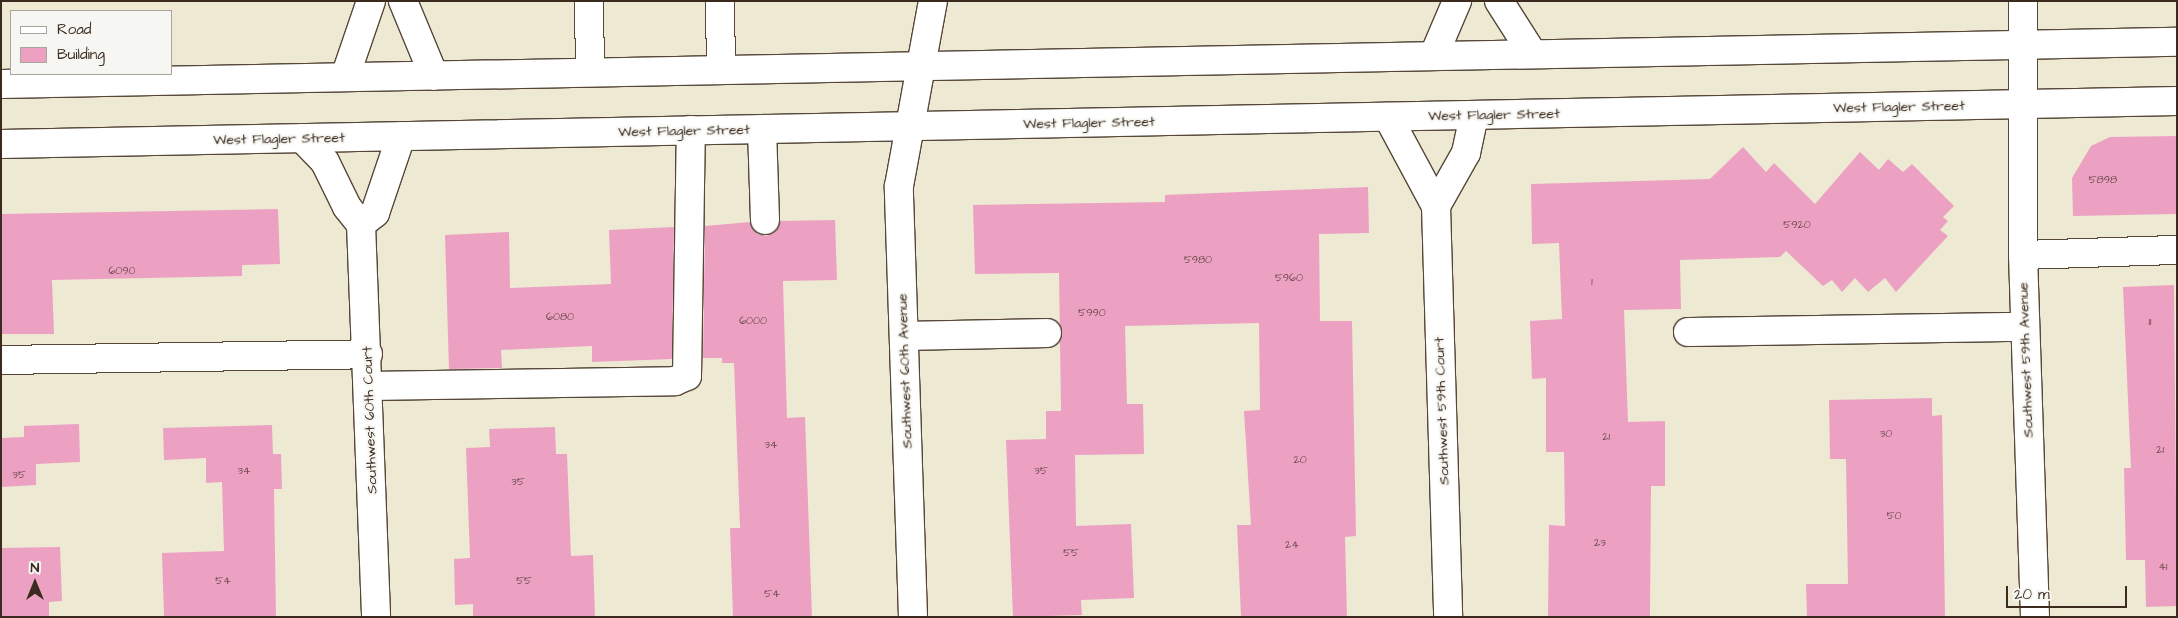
<!DOCTYPE html>
<html>
<head>
<meta charset="utf-8">
<style>
  body { margin:0 }
  #map { position:relative; width:2178px; height:618px; overflow:hidden; background:#eee9d3; font-family:"Architects Daughter",sans-serif }
  div>[style] { position:absolute }
  [style*='--x'] { left:calc(var(--x)*1px); top:calc(var(--y)*1px); width:calc(var(--w)*1px); rotate:calc(var(--a)*1deg) }
  .building>* { inset:0; background:#eca1c3 }
  .roads { filter:drop-shadow(1px 0 #564739) drop-shadow(-1px 0 #564739) drop-shadow(0 1px #564739) drop-shadow(0 -1px #564739) }
  .minor>* { height:28px; margin:-14px; padding:0 14px; transform-origin:14px; border-radius:14px; background:#fff }
  .major>* { height:28px; margin:-14px; padding:0 14px; transform-origin:14px; border-radius:14px; background:#fff }
  span { translate:-50% -50%; white-space:nowrap; text-align:center; line-height:1.15; -webkit-text-stroke:4px #f6f6f2; paint-order:stroke }
  .number-label { font-size:11px; color:#674847 }
  .number-label span { -webkit-text-stroke-width:0 }
  .street-label { font-size:14px; color:#3b2a1e }
  .frame { position:absolute; inset:0; border:2px solid #3b2a1e; pointer-events:none }
  .legend { position:absolute; left:10px; top:10px; width:162px; height:65px; box-sizing:border-box; background:#f6f6f2; border:1px solid #aba49d; margin:0; padding:6px 9px; list-style:none; font-size:15px; color:#3b2a1e }
  .legend li { display:flex; align-items:center; gap:10px; height:25px }
  .legend b { width:25px; border:1px solid #aba49d }
  .north { position:absolute; left:10px; top:558px; width:50px; height:50px; -webkit-text-stroke:4px #f6f6f2; paint-order:stroke; rotate:0deg; font-size:14px; font-weight:700; line-height:20px; text-align:center; color:#3b2a1e }
  .north::after { content:''; display:block; margin:auto; width:18px; height:22px; background:#3b2a1e; clip-path:polygon(50% 0,100% 100%,50% 72%,0 100%) }
  .scale { position:absolute; left:2006px; top:586px; width:121px; height:22px; box-sizing:border-box; border:2px solid #3b2a1e; border-top:0; padding-left:6px; font-size:15px; line-height:18px; white-space:nowrap; color:#3b2a1e; -webkit-text-stroke:4px #f6f6f2; paint-order:stroke }
</style>
</head>
<body>
<div id="map">
  <div class="building">
    <i style="clip-path:polygon(2177px 136px,2177px 214px,2073px 216px,2072px 178px,2091px 146px,2110px 137px)"></i>
    <i style="clip-path:polygon(1743px 147px,1766px 172px,1774px 163px,1815px 204px,1860px 152px,1879px 170px,1888px 159px,1903px 172px,1912px 164px,1954px 206px,1943px 217px,1948px 221px,1940px 230px,1948px 236px,1896px 292px,1885px 278px,1868px 292px,1855px 278px,1842px 292px,1832px 280px,1823px 286px,1786px 251px,1780px 257px,1680px 260px,1681px 309px,1624px 310px,1628px 422px,1665px 421px,1665px 486px,1651px 486px,1650px 617px,1548px 617px,1549px 525px,1565px 526px,1564px 452px,1546px 452px,1546px 378px,1532px 379px,1530px 321px,1562px 319px,1559px 243px,1532px 244px,1531px 184px,1710px 179px)"></i>
    <i style="clip-path:polygon(1368px 187px,1369px 233px,1319px 234px,1320px 321px,1352px 321px,1356px 536px,1345px 537px,1347px 617px,1241px 617px,1237px 525px,1251px 525px,1244px 411px,1260px 410px,1259px 323px,1125px 326px,1127px 404px,1143px 404px,1144px 454px,1075px 455px,1076px 526px,1131px 524px,1134px 598px,1081px 600px,1082px 615px,1013px 617px,1006px 440px,1046px 439px,1046px 411px,1061px 411px,1059px 273px,975px 274px,973px 205px,1165px 202px,1165px 195px)"></i>
    <i style="clip-path:polygon(278px 209px,280px 264px,242px 265px,242px 276px,52px 280px,54px 334px,1px 334px,1px 214px)"></i>
    <i style="clip-path:polygon(835px 220px,837px 280px,783px 281px,787px 418px,805px 417px,812px 617px,733px 617px,730px 528px,740px 528px,734px 363px,722px 363px,722px 358px,703px 358px,705px 226px,750px 222px,757px 234px,766px 236px,774px 233px,780px 221px)"></i>
    <i style="clip-path:polygon(674px 227px,672px 359px,592px 362px,592px 346px,501px 350px,502px 368px,449px 369px,445px 235px,509px 232px,510px 288px,611px 284px,609px 230px)"></i>
    <i style="clip-path:polygon(2174px 285px,2177px 606px,2146px 607px,2145px 560px,2126px 560px,2124px 468px,2131px 468px,2123px 287px)"></i>
    <i style="clip-path:polygon(1932px 398px,1932px 416px,1942px 415px,1945px 616px,1807px 617px,1806px 584px,1848px 584px,1846px 459px,1830px 459px,1829px 400px)"></i>
    <i style="clip-path:polygon(79px 424px,80px 462px,36px 464px,36px 485px,1px 487px,1px 438px,24px 437px,24px 426px)"></i>
    <i style="clip-path:polygon(272px 425px,273px 454px,281px 454px,282px 489px,274px 489px,276px 617px,164px 617px,162px 553px,224px 551px,222px 482px,206px 483px,206px 458px,164px 460px,163px 428px)"></i>
    <i style="clip-path:polygon(555px 427px,556px 454px,567px 454px,571px 556px,593px 555px,595px 617px,473px 617px,473px 604px,455px 605px,454px 559px,470px 558px,466px 448px,490px 447px,489px 429px)"></i>
    <i style="clip-path:polygon(60px 547px,62px 601px,49px 602px,49px 617px,1px 617px,1px 548px)"></i>
  </div>
  <div class="roads">
    <div class="minor">
      <i style="--x:403;--y:1;--w:81;--a:67.5"></i>
      <i style="--x:589;--y:1;--w:71;--a:89.2"></i>
      <i style="--x:720;--y:1;--w:69;--a:89.2"></i>
      <i style="--x:1499;--y:1;--w:62;--a:57.6"></i>
      <i style="--x:2023;--y:1;--w:254;--a:90"></i>
      <i style="--x:2023;--y:255;--w:362;--a:88.1"></i>
      <i style="--x:1434;--y:55;--w:59;--a:-66.9"></i>
      <i style="--x:345;--y:77;--w:80;--a:-71.1"></i>
      <i style="--x:1388;--y:117;--w:101;--a:61.7"></i>
      <i style="--x:1436;--y:206;--w:411;--a:88.3"></i>
      <i style="--x:762;--y:129;--w:91;--a:88.1"></i>
      <i style="--x:302;--y:138;--w:33;--a:46"></i>
      <i style="--x:325;--y:162;--w:50;--a:63.9"></i>
      <i style="--x:347;--y:207;--w:22;--a:51"></i>
      <i style="--x:361;--y:224;--w:393;--a:87.8"></i>
      <i style="--x:1436;--y:206;--w:61;--a:-60.5"></i>
      <i style="--x:1466;--y:153;--w:38;--a:-78"></i>
      <i style="--x:361;--y:224;--w:18;--a:-38"></i>
      <i style="--x:375;--y:213;--w:81;--a:-71.3"></i>
      <i style="--x:2023;--y:255;--w:154;--a:-1.9"></i>
      <i style="--x:1688;--y:332;--w:337;--a:-0.9"></i>
      <i style="--x:904;--y:336;--w:143;--a:-1.2"></i>
      <i style="--x:1;--y:360;--w:367;--a:-0.9"></i>
      <i style="--x:369;--y:386;--w:306;--a:-0.9"></i>
      <i style="--x:675;--y:381;--w:13;--a:-23"></i>
      <i style="--x:687;--y:376;--w:246;--a:-89.1"></i>
      <i style="--x:913;--y:617;--w:431;--a:-91.9"></i>
      <i style="--x:899;--y:186;--w:188;--a:-79.6"></i>
    </div>
    <div class="major">
      <i style="--x:1;--y:84;--w:2176;--a:-1.11"></i>
      <i style="--x:1;--y:144;--w:2176;--a:-1.13"></i>
    </div>
  </div>
  <div class="number-label">
    <span style="left:2103px;top:180px">5898</span>
    <span style="left:1797px;top:225px">5920</span>
    <span style="left:1198px;top:260px">5980</span>
    <span style="left:122px;top:271px">6090</span>
    <span style="left:1289px;top:278px">5960</span>
    <span style="left:1592px;top:282px">1</span>
    <span style="left:1092px;top:313px">5990</span>
    <span style="left:560px;top:317px">6080</span>
    <span style="left:753px;top:321px">6000</span>
    <span style="left:2150px;top:322px">11</span>
    <span style="left:1886px;top:434px">30</span>
    <span style="left:1606px;top:437px">21</span>
    <span style="left:771px;top:445px">34</span>
    <span style="left:2160px;top:450px">21</span>
    <span style="left:1300px;top:460px">20</span>
    <span style="left:244px;top:471px">34</span>
    <span style="left:1041px;top:471px">35</span>
    <span style="left:19px;top:475px">35</span>
    <span style="left:518px;top:482px">35</span>
    <span style="left:1894px;top:516px">50</span>
    <span style="left:1600px;top:543px">23</span>
    <span style="left:1292px;top:545px">24</span>
    <span style="left:1071px;top:553px">55</span>
    <span style="left:2163px;top:567px">41</span>
    <span style="left:223px;top:581px">54</span>
    <span style="left:524px;top:581px">55</span>
    <span style="left:772px;top:594px">54</span>
  </div>
  <div class="street-label">
    <span style="left:1899px;top:107px;rotate:-1deg">West Flagler Street</span>
    <span style="left:1494px;top:115px;rotate:-1deg">West Flagler Street</span>
    <span style="left:1089px;top:123px;rotate:-1deg">West Flagler Street</span>
    <span style="left:684px;top:131px;rotate:-1deg">West Flagler Street</span>
    <span style="left:279px;top:139px;rotate:-1deg">West Flagler Street</span>
    <span style="left:2026px;top:360px;rotate:-92deg">Southwest 59th Avenue</span>
    <span style="left:905px;top:371px;rotate:-92deg">Southwest 60th Avenue</span>
    <span style="left:1442px;top:411px;rotate:-92deg">Southwest 59th Court</span>
    <span style="left:370px;top:420px;rotate:-92deg">Southwest 60th Court</span>
  </div>
  <div class="frame"></div>
  <ul class="legend">
  <li><b style="height:6px;background:#fff"></b>Road</li>
  <li><b style="height:14px;background:#eca1c3"></b>Building</li>
  </ul>
  <div class="north">N</div>
  <div class="scale">20 m</div>
</div>
</body>
</html>
